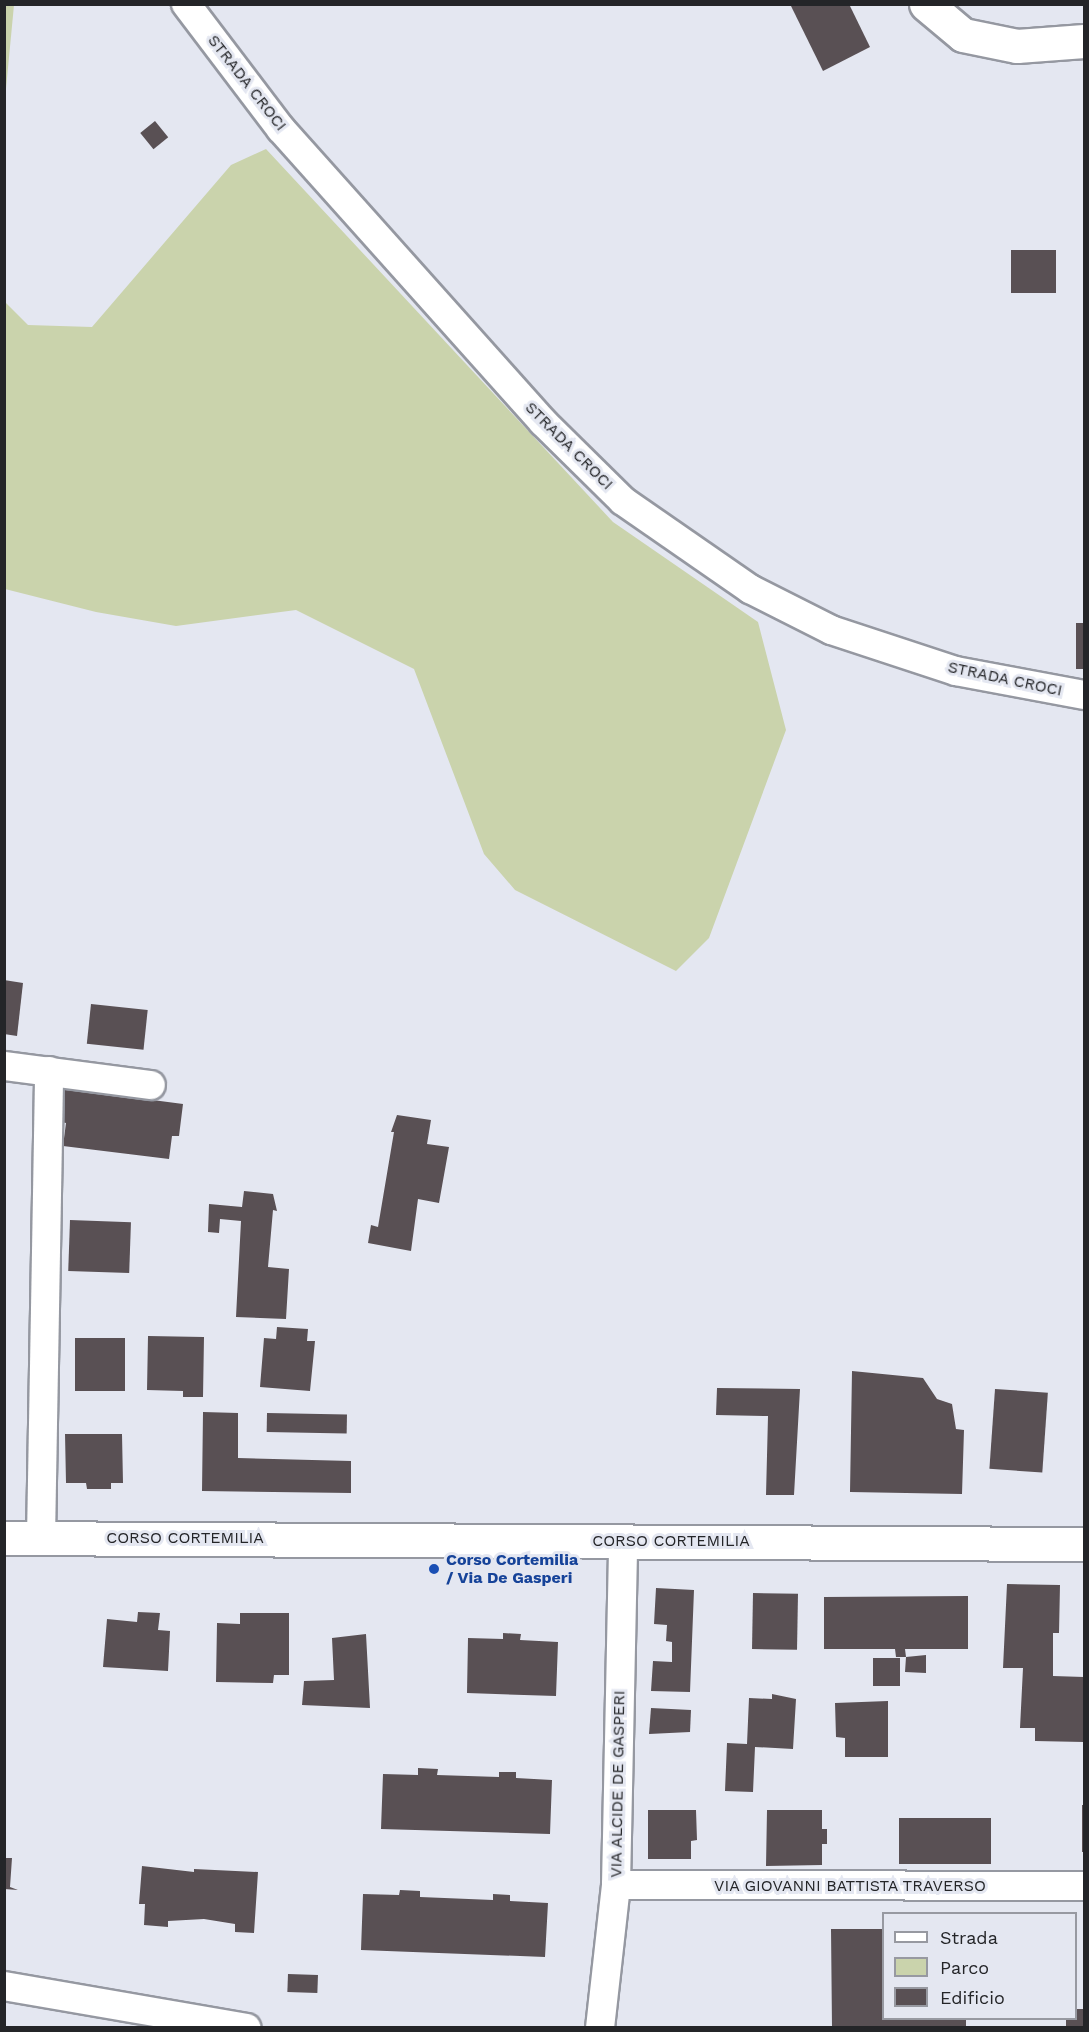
<!DOCTYPE html>
<html>
<head>
<meta charset="utf-8">
<style>
  body { margin:0 }
  #map { position:relative; width:1089px; height:2032px; overflow:hidden; background:#e4e7f1; font-family:"Work Sans",sans-serif }
  div>[style] { position:absolute }
  [style*='--x'] { left:calc(var(--x)*1px); top:calc(var(--y)*1px); width:calc(var(--w)*1px); rotate:calc(var(--a)*1deg) }
  .green>* { inset:0; background:#cad3ac }
  .building>* { inset:0; background:#595054; transform-origin:0 0 }
  .roads { filter:drop-shadow(2px 0 #9598a1) drop-shadow(-2px 0 #9598a1) drop-shadow(0 2px #9598a1) drop-shadow(0 -2px #9598a1) }
  .minor>* { height:28px; margin:-14px; padding:0 14px; transform-origin:14px; border-radius:14px; background:#fff }
  .secondary>* { height:33px; margin:-16.5px; padding:0 16.5px; transform-origin:16.5px; border-radius:16.5px; background:#fff }
  .primary>* { height:33px; margin:-16.5px; padding:0 16.5px; transform-origin:16.5px; border-radius:16.5px; background:#fff }
  .dots>* { width:16px; height:16px; translate:-50% -50%; box-sizing:border-box; border:3px solid #e4e7f1; border-radius:50% }
  span { translate:-50% -50%; white-space:nowrap; text-align:center; line-height:1.15; -webkit-text-stroke:6px #e4e7f1; paint-order:stroke }
  .street-label { font-size:16px; color:#242528 }
  .transit-label { font-size:16px; color:#164399; font-weight:700 }
  .left { translate:0 -50%; text-align:left }
  .frame { position:absolute; inset:0; border:6px solid #242528; pointer-events:none }
  .legend { position:absolute; left:882px; top:1912px; width:195px; height:108px; box-sizing:border-box; background:#e4e7f1; border:2px solid #9799a1; margin:0; padding:8px 10px; list-style:none; font-size:18px; color:#242528 }
  .legend li { display:flex; align-items:center; gap:12px; height:30px }
  .legend b { width:30px; border:2px solid #9799a1 }
</style>
</head>
<body>
<div id="map">
  <div class="green">
    <i style="clip-path:polygon(5px 4px,14px 5px,5px 99px,4px 5px)"></i>
    <i style="clip-path:polygon(266px 149px,613px 522px,758px 622px,786px 730px,709px 938px,676px 971px,515px 890px,484px 854px,414px 669px,296px 610px,176px 626px,96px 612px,5px 589px,5px 302px,28px 325px,92px 327px,231px 165px)"></i>
  </div>
  <div class="building">
    <i style="clip-path:polygon(790px 4px,849px 4px,870px 47px,823px 71px)"></i>
    <i style="left:155px;top:121px;width:21px;height:19px;rotate:51deg"></i>
    <i style="left:1011px;top:250px;width:45px;height:43px"></i>
    <i style="left:1076px;top:623px;width:8px;height:46px"></i>
    <i style="clip-path:polygon(4px 980px,23px 983px,17px 1036px,4px 1034px)"></i>
    <i style="left:91px;top:1004px;width:57px;height:40px;rotate:6deg"></i>
    <i style="clip-path:polygon(61px 1088px,183px 1104px,179px 1136px,172px 1136px,169px 1159px,63px 1146px,66px 1123px,57px 1121px)"></i>
    <i style="clip-path:polygon(397px 1115px,431px 1120px,427px 1144px,449px 1147px,439px 1203px,418px 1199px,411px 1251px,368px 1243px,371px 1225px,378px 1227px,394px 1132px,391px 1132px)"></i>
    <i style="clip-path:polygon(244px 1191px,273px 1194px,277px 1211px,273px 1210px,268px 1267px,289px 1269px,286px 1319px,236px 1317px,241px 1221px,220px 1219px,219px 1233px,208px 1232px,209px 1204px,242px 1207px)"></i>
    <i style="left:70px;top:1220px;width:61px;height:51px;rotate:2deg"></i>
    <i style="clip-path:polygon(277px 1327px,308px 1329px,307px 1341px,315px 1341px,310px 1391px,260px 1387px,264px 1338px,276px 1339px)"></i>
    <i style="clip-path:polygon(148px 1336px,204px 1337px,203px 1397px,183px 1397px,183px 1391px,147px 1390px)"></i>
    <i style="left:75px;top:1338px;width:50px;height:53px"></i>
    <i style="clip-path:polygon(852px 1371px,923px 1378px,937px 1399px,952px 1404px,956px 1429px,964px 1430px,962px 1494px,850px 1492px)"></i>
    <i style="clip-path:polygon(717px 1388px,800px 1389px,794px 1495px,766px 1495px,768px 1416px,716px 1415px)"></i>
    <i style="left:995px;top:1389px;width:53px;height:80px;rotate:4deg"></i>
    <i style="clip-path:polygon(203px 1412px,238px 1413px,238px 1458px,351px 1461px,351px 1493px,202px 1491px)"></i>
    <i style="left:267px;top:1413px;width:80px;height:19px;rotate:1deg"></i>
    <i style="clip-path:polygon(65px 1434px,122px 1434px,123px 1483px,111px 1483px,111px 1489px,87px 1489px,86px 1483px,66px 1483px)"></i>
    <i style="clip-path:polygon(1007px 1584px,1060px 1585px,1059px 1633px,1053px 1633px,1053px 1676px,1084px 1677px,1084px 1742px,1035px 1741px,1035px 1728px,1020px 1728px,1023px 1668px,1003px 1668px)"></i>
    <i style="clip-path:polygon(656px 1588px,694px 1590px,690px 1692px,651px 1691px,653px 1661px,672px 1662px,672px 1642px,666px 1641px,667px 1625px,654px 1624px)"></i>
    <i style="left:753px;top:1593px;width:45px;height:56px;rotate:1deg"></i>
    <i style="clip-path:polygon(968px 1596px,968px 1649px,905px 1649px,906px 1657px,926px 1655px,926px 1673px,905px 1672px,906px 1657px,896px 1657px,895px 1649px,824px 1649px,824px 1597px)"></i>
    <i style="clip-path:polygon(138px 1612px,160px 1613px,158px 1630px,170px 1631px,168px 1671px,103px 1667px,107px 1619px,137px 1622px)"></i>
    <i style="clip-path:polygon(240px 1613px,289px 1613px,289px 1675px,274px 1675px,273px 1683px,216px 1682px,217px 1623px,240px 1624px)"></i>
    <i style="clip-path:polygon(503px 1633px,521px 1634px,520px 1640px,558px 1642px,556px 1696px,467px 1693px,468px 1638px,503px 1639px)"></i>
    <i style="clip-path:polygon(366px 1634px,370px 1708px,302px 1705px,304px 1681px,334px 1680px,332px 1638px)"></i>
    <i style="left:873px;top:1658px;width:27px;height:28px"></i>
    <i style="clip-path:polygon(772px 1694px,796px 1699px,793px 1749px,755px 1747px,753px 1792px,725px 1791px,727px 1743px,747px 1744px,749px 1698px,772px 1699px)"></i>
    <i style="clip-path:polygon(888px 1701px,888px 1757px,845px 1757px,845px 1738px,836px 1737px,835px 1703px)"></i>
    <i style="clip-path:polygon(651px 1708px,691px 1710px,690px 1732px,649px 1734px)"></i>
    <i style="clip-path:polygon(418px 1768px,438px 1769px,437px 1775px,499px 1777px,499px 1772px,516px 1772px,516px 1778px,552px 1780px,550px 1834px,381px 1829px,383px 1774px,418px 1775px)"></i>
    <i style="left:1082px;top:1805px;width:2px;height:47px"></i>
    <i style="clip-path:polygon(648px 1810px,696px 1810px,697px 1840px,691px 1841px,691px 1859px,648px 1859px)"></i>
    <i style="clip-path:polygon(767px 1810px,822px 1810px,822px 1829px,827px 1829px,827px 1844px,822px 1844px,822px 1865px,766px 1866px)"></i>
    <i style="left:991px;top:1818px;width:46px;height:92px;rotate:90deg"></i>
    <i style="clip-path:polygon(4px 1858px,12px 1858px,10px 1887px,18px 1890px,4px 1889px)"></i>
    <i style="clip-path:polygon(142px 1866px,194px 1872px,194px 1869px,258px 1872px,254px 1933px,235px 1932px,235px 1924px,204px 1919px,168px 1921px,168px 1927px,144px 1925px,145px 1904px,139px 1904px)"></i>
    <i style="clip-path:polygon(400px 1890px,420px 1891px,420px 1897px,493px 1900px,493px 1894px,510px 1895px,510px 1901px,548px 1903px,545px 1957px,361px 1950px,363px 1894px,399px 1895px)"></i>
    <i style="clip-path:polygon(831px 1929px,884px 1929px,884px 2019px,966px 2019px,966px 2028px,832px 2028px)"></i>
    <i style="left:288px;top:1974px;width:30px;height:18px;rotate:2deg"></i>
    <i style="clip-path:polygon(1076px 2009px,1084px 2009px,1084px 2028px,1066px 2028px,1066px 2019px,1076px 2019px)"></i>
  </div>
  <div class="roads">
    <div class="minor">
      <i style="--x:186;--y:4;--w:157;--a:52.8"></i>
      <i style="--x:281;--y:129;--w:393;--a:48.2"></i>
      <i style="--x:543;--y:422;--w:112;--a:44.6"></i>
      <i style="--x:623;--y:501;--w:155;--a:34.7"></i>
      <i style="--x:750;--y:589;--w:91;--a:26.8"></i>
      <i style="--x:831;--y:630;--w:132;--a:18.2"></i>
      <i style="--x:956;--y:671;--w:130;--a:10.6"></i>
      <i style="--x:4;--y:1066;--w:148;--a:7.4"></i>
      <i style="--x:41;--y:1538;--w:467;--a:-89"></i>
      <i style="--x:616;--y:1885;--w:468;--a:0.1"></i>
      <i style="--x:4;--y:1986;--w:246;--a:9.8"></i>
      <i style="--x:600;--y:2028;--w:144;--a:-83.6"></i>
      <i style="--x:616;--y:1885;--w:345;--a:-88.8"></i>
    </div>
    <div class="secondary">
      <i style="--x:926;--y:4;--w:48;--a:40"></i>
      <i style="--x:963;--y:35;--w:55;--a:11.5"></i>
      <i style="--x:1017;--y:46;--w:67;--a:-4.3"></i>
    </div>
    <div class="primary">
      <i style="--x:4;--y:1538;--w:1080;--a:0.32"></i>
    </div>
  </div>
  <div class="dots">
    <i style="left:434px;top:1569px;background:#1a4fb4"></i>
  </div>
  <div class="street-label">
    <span style="left:247px;top:83px;rotate:52deg">STRADA CROCI</span>
    <span style="left:569px;top:446px;rotate:45deg">STRADA CROCI</span>
    <span style="left:1005px;top:679px;rotate:12deg">STRADA CROCI</span>
    <span style="left:185px;top:1538px">CORSO CORTEMILIA</span>
    <span style="left:671px;top:1541px">CORSO CORTEMILIA</span>
    <span style="left:618px;top:1784px;rotate:-89deg">VIA ALCIDE DE GASPERI</span>
    <span style="left:850px;top:1886px">VIA GIOVANNI BATTISTA TRAVERSO</span>
  </div>
  <div class="transit-label">
    <span class="left" style="left:446px;top:1569px">Corso Cortemilia<br>/ Via De Gasperi</span>
  </div>
  <div class="frame"></div>
  <ul class="legend">
  <li><b style="height:8px;background:#fff"></b>Strada</li>
  <li><b style="height:16px;background:#cad3ac"></b>Parco</li>
  <li><b style="height:16px;background:#595054"></b>Edificio</li>
  </ul>
</div>
</body>
</html>
